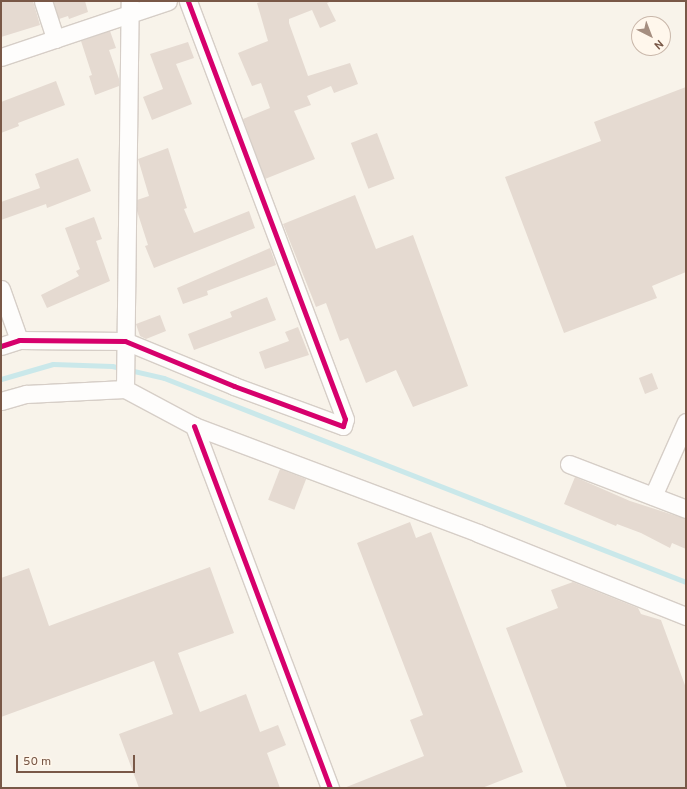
<!DOCTYPE html>
<html>
<head>
<meta charset="utf-8">
<style>
  body { margin:0 }
  #map { position:relative; width:687px; height:789px; overflow:hidden; background:#f8f3ea; font-family:Overpass,sans-serif }
  div>[style] { position:absolute }
  [style*='--x'] { left:calc(var(--x)*1px); top:calc(var(--y)*1px); width:calc(var(--w)*1px); rotate:calc(var(--a)*1deg) }
  .stream>* { height:5px; margin:-2.5px; padding:0 2.5px; transform-origin:2.5px; border-radius:2.5px; background:#cae8ea }
  .building>* { inset:0; background:#e5dad1; transform-origin:0 0 }
  .roads { filter:drop-shadow(1px 0 #d6cec7) drop-shadow(-1px 0 #d6cec7) drop-shadow(0 1px #d6cec7) drop-shadow(0 -1px #d6cec7) }
  .street>* { height:17px; margin:-8.5px; padding:0 8.5px; transform-origin:8.5px; border-radius:8.5px; background:#fefdfc }
  .cycleway>* { height:5px; margin:-2.5px; padding:0 2.5px; transform-origin:2.5px; border-radius:2.5px; background:#d6006c }
  span { translate:-50% -50%; white-space:nowrap; text-align:center; line-height:1.15; -webkit-text-stroke:3px #fff7ec; paint-order:stroke }
  .frame { position:absolute; inset:0; border:2px solid #795847; pointer-events:none }
  .north { position:absolute; left:631px; top:16px; width:40px; height:40px; box-sizing:border-box; background:#fff7ec; border:1px solid #c9b7aa; border-radius:50%; rotate:138deg; font-size:11px; font-weight:700; line-height:16px; text-align:center; color:#795847 }
  .north::after { content:''; display:block; margin:auto; width:14px; height:18px; background:#a58e80; clip-path:polygon(50% 0,100% 100%,50% 72%,0 100%) }
  .scale { position:absolute; left:16px; top:755px; width:119px; height:18px; box-sizing:border-box; border:2px solid #795847; border-top:0; padding-left:5px; font-size:12px; line-height:14px; white-space:nowrap; color:#795847; -webkit-text-stroke:3px #fff7ec; paint-order:stroke }
</style>
</head>
<body>
<div id="map">
  <div class="stream">
    <i style="--x:1;--y:379;--w:54;--a:-16.1"></i>
    <i style="--x:53;--y:364;--w:59;--a:1.9"></i>
    <i style="--x:112;--y:366;--w:53;--a:13"></i>
    <i style="--x:164;--y:378;--w:560;--a:21.35"></i>
  </div>
  <div class="building">
    <i style="clip-path:polygon(1px 1px,33px 1px,40px 25px,1px 37px)"></i>
    <i style="clip-path:polygon(53px 1px,85px 1px,88px 12px,69px 19px,68px 16px,59px 19px)"></i>
    <i style="clip-path:polygon(264px 1px,332px 1px,327px 3px,336px 21px,320px 28px,312px 10px,289px 19px,289px 23px,308px 76px,350px 63px,358px 84px,334px 93px,331px 86px,307px 96px,311px 105px,294px 111px,315px 159px,265px 179px,243px 119px,270px 108px,261px 83px,252px 86px,238px 53px,268px 41px,257px 3px)"></i>
    <i style="clip-path:polygon(110px 31px,116px 48px,109px 50px,119px 79px,119px 86px,95px 95px,89px 76px,92px 75px,81px 41px)"></i>
    <i style="clip-path:polygon(188px 42px,194px 58px,176px 64px,192px 104px,152px 120px,143px 97px,163px 89px,150px 54px)"></i>
    <i style="clip-path:polygon(56px 81px,65px 105px,18px 123px,19px 126px,1px 133px,1px 102px)"></i>
    <i style="clip-path:polygon(686px 87px,686px 272px,652px 286px,657px 298px,564px 333px,505px 177px,601px 141px,594px 122px)"></i>
    <i style="left:377px;top:133px;width:49px;height:28px;rotate:69deg"></i>
    <i style="clip-path:polygon(168px 148px,187px 208px,184px 209px,194px 233px,249px 211px,255px 228px,154px 268px,145px 246px,148px 245px,137px 211px,137px 200px,149px 196px,138px 159px)"></i>
    <i style="clip-path:polygon(78px 158px,91px 191px,47px 208px,46px 204px,1px 220px,1px 202px,40px 188px,35px 174px)"></i>
    <i style="clip-path:polygon(355px 195px,376px 249px,413px 235px,468px 386px,413px 407px,396px 370px,366px 383px,348px 338px,340px 341px,326px 303px,316px 307px,283px 224px)"></i>
    <i style="clip-path:polygon(94px 217px,102px 239px,96px 241px,110px 281px,47px 308px,41px 295px,79px 276px,76px 271px,80px 269px,65px 228px)"></i>
    <i style="clip-path:polygon(270px 248px,276px 265px,207px 291px,208px 295px,183px 304px,177px 288px)"></i>
    <i style="clip-path:polygon(267px 297px,276px 320px,194px 350px,188px 334px,232px 317px,230px 312px)"></i>
    <i style="clip-path:polygon(160px 315px,166px 331px,146px 339px,140px 336px,136px 324px)"></i>
    <i style="clip-path:polygon(298px 327px,309px 355px,265px 369px,259px 352px,289px 341px,285px 332px)"></i>
    <i style="left:652px;top:373px;width:17px;height:14px;rotate:69deg"></i>
    <i style="left:280px;top:469px;width:28px;height:33px;rotate:21deg"></i>
    <i style="clip-path:polygon(575px 477px,630px 501px,686px 519px,686px 549px,672px 543px,670px 548px,641px 533px,617px 524px,616px 526px,564px 504px)"></i>
    <i style="clip-path:polygon(410px 522px,416px 538px,431px 532px,523px 772px,482px 788px,344px 788px,424px 756px,410px 720px,423px 715px,357px 543px)"></i>
    <i style="clip-path:polygon(210px 567px,234px 633px,178px 653px,200px 712px,246px 694px,260px 732px,278px 725px,286px 745px,267px 753px,280px 788px,139px 788px,119px 734px,173px 714px,154px 661px,1px 717px,1px 578px,29px 568px,49px 626px)"></i>
    <i style="clip-path:polygon(573px 582px,638px 608px,641px 614px,661px 620px,686px 688px,686px 788px,567px 788px,506px 628px,558px 608px,551px 590px)"></i>
  </div>
  <div class="roads">
    <div class="street">
      <i style="--x:43;--y:1;--w:40;--a:72"></i>
      <i style="--x:1;--y:57;--w:176;--a:-18.5"></i>
      <i style="--x:1;--y:289;--w:54;--a:70.6"></i>
      <i style="--x:1;--y:346;--w:19;--a:-18"></i>
      <i style="--x:19;--y:340;--w:106;--a:0.5"></i>
      <i style="--x:125;--y:341;--w:118;--a:22.4"></i>
      <i style="--x:234;--y:386;--w:116;--a:20.2"></i>
      <i style="--x:343;--y:426;--w:7;--a:-74"></i>
      <i style="--x:345;--y:419;--w:447;--a:-110.6"></i>
      <i style="--x:125;--y:389;--w:388;--a:-89.3"></i>
      <i style="--x:1;--y:401;--w:26;--a:-16"></i>
      <i style="--x:26;--y:394;--w:99;--a:-2.9"></i>
      <i style="--x:125;--y:389;--w:78;--a:28.2"></i>
      <i style="--x:194;--y:426;--w:303;--a:20.6"></i>
      <i style="--x:478;--y:533;--w:224;--a:21.8"></i>
      <i style="--x:194;--y:426;--w:387;--a:69.4"></i>
      <i style="--x:569;--y:464;--w:125;--a:21"></i>
      <i style="--x:653;--y:496;--w:81;--a:-66"></i>
    </div>
  </div>
  <div class="cycleway">
    <i style="--x:1;--y:346;--w:19;--a:-18"></i>
    <i style="--x:19;--y:340;--w:106;--a:0.5"></i>
    <i style="--x:125;--y:341;--w:118;--a:22.4"></i>
    <i style="--x:234;--y:386;--w:116;--a:20.2"></i>
    <i style="--x:343;--y:426;--w:7;--a:-74"></i>
    <i style="--x:345;--y:419;--w:447;--a:-110.6"></i>
    <i style="--x:194;--y:426;--w:387;--a:69.4"></i>
  </div>
  <div class="frame"></div>
  <div class="north">N</div>
  <div class="scale">50 m</div>
</div>
</body>
</html>
